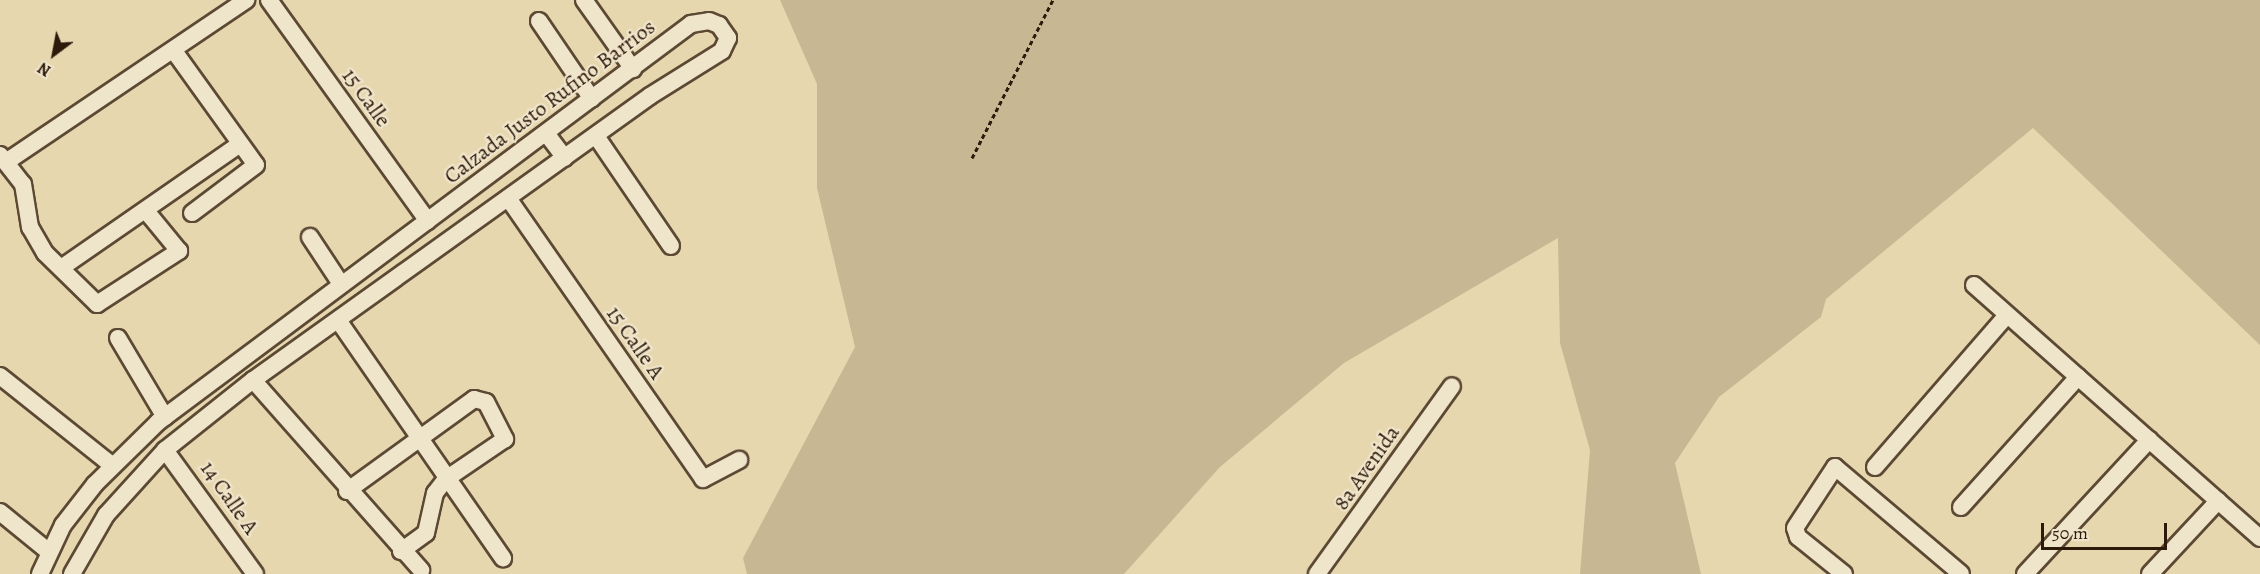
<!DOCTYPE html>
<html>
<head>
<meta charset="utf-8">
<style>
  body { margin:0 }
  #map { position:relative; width:2260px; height:574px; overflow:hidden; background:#e7d7af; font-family:Alegreya,serif }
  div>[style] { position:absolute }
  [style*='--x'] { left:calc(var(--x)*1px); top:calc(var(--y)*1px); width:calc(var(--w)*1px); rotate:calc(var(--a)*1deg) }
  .green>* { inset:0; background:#c8b793 }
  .path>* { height:3px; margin-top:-1.5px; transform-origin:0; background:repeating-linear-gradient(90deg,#2e1a0b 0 4.5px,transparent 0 7.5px) }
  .roads { filter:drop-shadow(2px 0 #5c4934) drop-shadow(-2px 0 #5c4934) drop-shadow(0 2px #5c4934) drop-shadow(0 -2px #5c4934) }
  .minor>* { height:16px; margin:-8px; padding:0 8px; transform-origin:8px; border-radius:8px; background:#efe5cb }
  span { translate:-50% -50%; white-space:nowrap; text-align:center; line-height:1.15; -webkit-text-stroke:4.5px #efe5cb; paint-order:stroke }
  .street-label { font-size:22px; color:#2e1a0b }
  .north { position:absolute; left:24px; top:24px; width:60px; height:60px; -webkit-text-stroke:4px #efe5cb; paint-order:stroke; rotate:212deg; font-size:16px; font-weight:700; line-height:24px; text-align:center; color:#2e1a0b }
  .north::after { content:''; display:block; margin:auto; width:21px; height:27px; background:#2e1a0b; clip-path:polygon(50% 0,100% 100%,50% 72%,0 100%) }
  .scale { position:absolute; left:2041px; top:523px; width:126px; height:27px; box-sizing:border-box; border:3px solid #2e1a0b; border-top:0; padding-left:8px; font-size:18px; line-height:21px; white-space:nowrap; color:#2e1a0b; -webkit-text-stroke:4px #efe5cb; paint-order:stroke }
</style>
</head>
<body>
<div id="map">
  <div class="green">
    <i style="clip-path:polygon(780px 0,2260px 0,2260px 345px,2033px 128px,1826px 299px,1821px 317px,1719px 397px,1675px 463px,1701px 574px,1580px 574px,1590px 450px,1560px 343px,1558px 238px,1344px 363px,1220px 467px,1124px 574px,747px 574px,743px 558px,855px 347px,817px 188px,817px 84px)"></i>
  </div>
  <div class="path">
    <i style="--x:972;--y:158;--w:178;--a:-62.9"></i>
  </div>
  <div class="roads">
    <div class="minor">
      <i style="--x:269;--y:0;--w:272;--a:54.3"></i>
      <i style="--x:584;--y:0;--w:85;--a:54.6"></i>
      <i style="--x:539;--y:21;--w:94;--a:55.8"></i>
      <i style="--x:174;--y:51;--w:140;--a:54.3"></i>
      <i style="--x:256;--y:165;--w:80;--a:143.1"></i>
      <i style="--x:546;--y:133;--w:31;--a:53"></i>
      <i style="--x:596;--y:136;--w:133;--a:55.7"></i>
      <i style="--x:0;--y:155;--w:37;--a:52"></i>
      <i style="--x:23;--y:184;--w:44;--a:80.8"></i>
      <i style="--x:30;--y:227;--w:30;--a:60"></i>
      <i style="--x:45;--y:253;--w:73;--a:44.4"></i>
      <i style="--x:97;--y:304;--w:98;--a:-32.9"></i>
      <i style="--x:179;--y:251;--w:50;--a:-129.4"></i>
      <i style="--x:6;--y:162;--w:290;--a:-34"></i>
      <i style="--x:508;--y:198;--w:342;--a:55.2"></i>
      <i style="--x:703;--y:479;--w:41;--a:-27.8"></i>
      <i style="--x:310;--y:237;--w:56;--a:56.6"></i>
      <i style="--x:61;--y:268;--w:218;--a:-34.7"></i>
      <i style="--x:1974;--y:285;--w:382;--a:41.5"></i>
      <i style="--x:338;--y:320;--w:290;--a:55.3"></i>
      <i style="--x:118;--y:338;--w:92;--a:59.3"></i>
      <i style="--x:0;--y:376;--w:144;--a:38.5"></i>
      <i style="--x:253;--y:380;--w:254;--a:48.5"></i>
      <i style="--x:165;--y:450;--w:153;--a:54"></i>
      <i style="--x:1875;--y:467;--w:201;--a:-49"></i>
      <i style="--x:347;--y:491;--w:157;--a:-35.9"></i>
      <i style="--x:474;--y:399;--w:12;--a:14"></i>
      <i style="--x:486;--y:402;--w:42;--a:62.8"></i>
      <i style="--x:505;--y:439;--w:71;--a:145.9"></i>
      <i style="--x:446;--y:479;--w:18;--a:128"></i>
      <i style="--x:435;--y:493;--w:41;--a:102.7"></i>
      <i style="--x:426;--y:533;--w:31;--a:144"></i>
      <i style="--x:1961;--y:507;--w:175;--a:-48"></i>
      <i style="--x:0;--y:512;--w:63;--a:39.2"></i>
      <i style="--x:40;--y:574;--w:54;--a:-64.9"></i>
      <i style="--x:63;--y:525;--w:52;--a:-52"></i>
      <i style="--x:95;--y:484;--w:88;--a:-44.5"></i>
      <i style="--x:158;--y:422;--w:665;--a:-36.75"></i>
      <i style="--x:691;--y:24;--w:18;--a:-9"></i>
      <i style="--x:709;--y:21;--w:11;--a:22"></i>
      <i style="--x:719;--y:25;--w:16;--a:55"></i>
      <i style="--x:728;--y:38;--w:14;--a:115"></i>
      <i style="--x:722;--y:51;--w:85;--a:148"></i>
      <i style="--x:650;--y:96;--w:488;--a:144.4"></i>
      <i style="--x:253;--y:380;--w:112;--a:141.5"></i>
      <i style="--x:165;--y:450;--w:88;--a:132.2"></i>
      <i style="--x:106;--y:515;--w:68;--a:120"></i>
      <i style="--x:1317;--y:574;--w:231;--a:-54.3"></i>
      <i style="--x:1844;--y:574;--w:59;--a:-141.2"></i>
      <i style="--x:1798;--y:537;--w:9;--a:-108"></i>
      <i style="--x:1795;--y:528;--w:73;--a:-56.7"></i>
      <i style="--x:1835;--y:467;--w:165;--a:40.3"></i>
      <i style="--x:2025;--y:574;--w:183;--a:-47.2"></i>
      <i style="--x:2150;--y:574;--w:100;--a:-47"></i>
    </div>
  </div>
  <div class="street-label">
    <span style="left:366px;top:98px;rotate:54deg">15 Calle</span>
    <span style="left:550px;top:102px;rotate:-37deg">Calzada Justo Rufino Barrios</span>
    <span style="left:635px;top:343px;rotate:55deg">15 Calle A</span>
    <span style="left:1367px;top:468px;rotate:-55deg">8a Avenida</span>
    <span style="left:229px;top:498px;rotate:55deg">14 Calle A</span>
  </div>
  <div class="north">N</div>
  <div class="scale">50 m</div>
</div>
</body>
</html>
